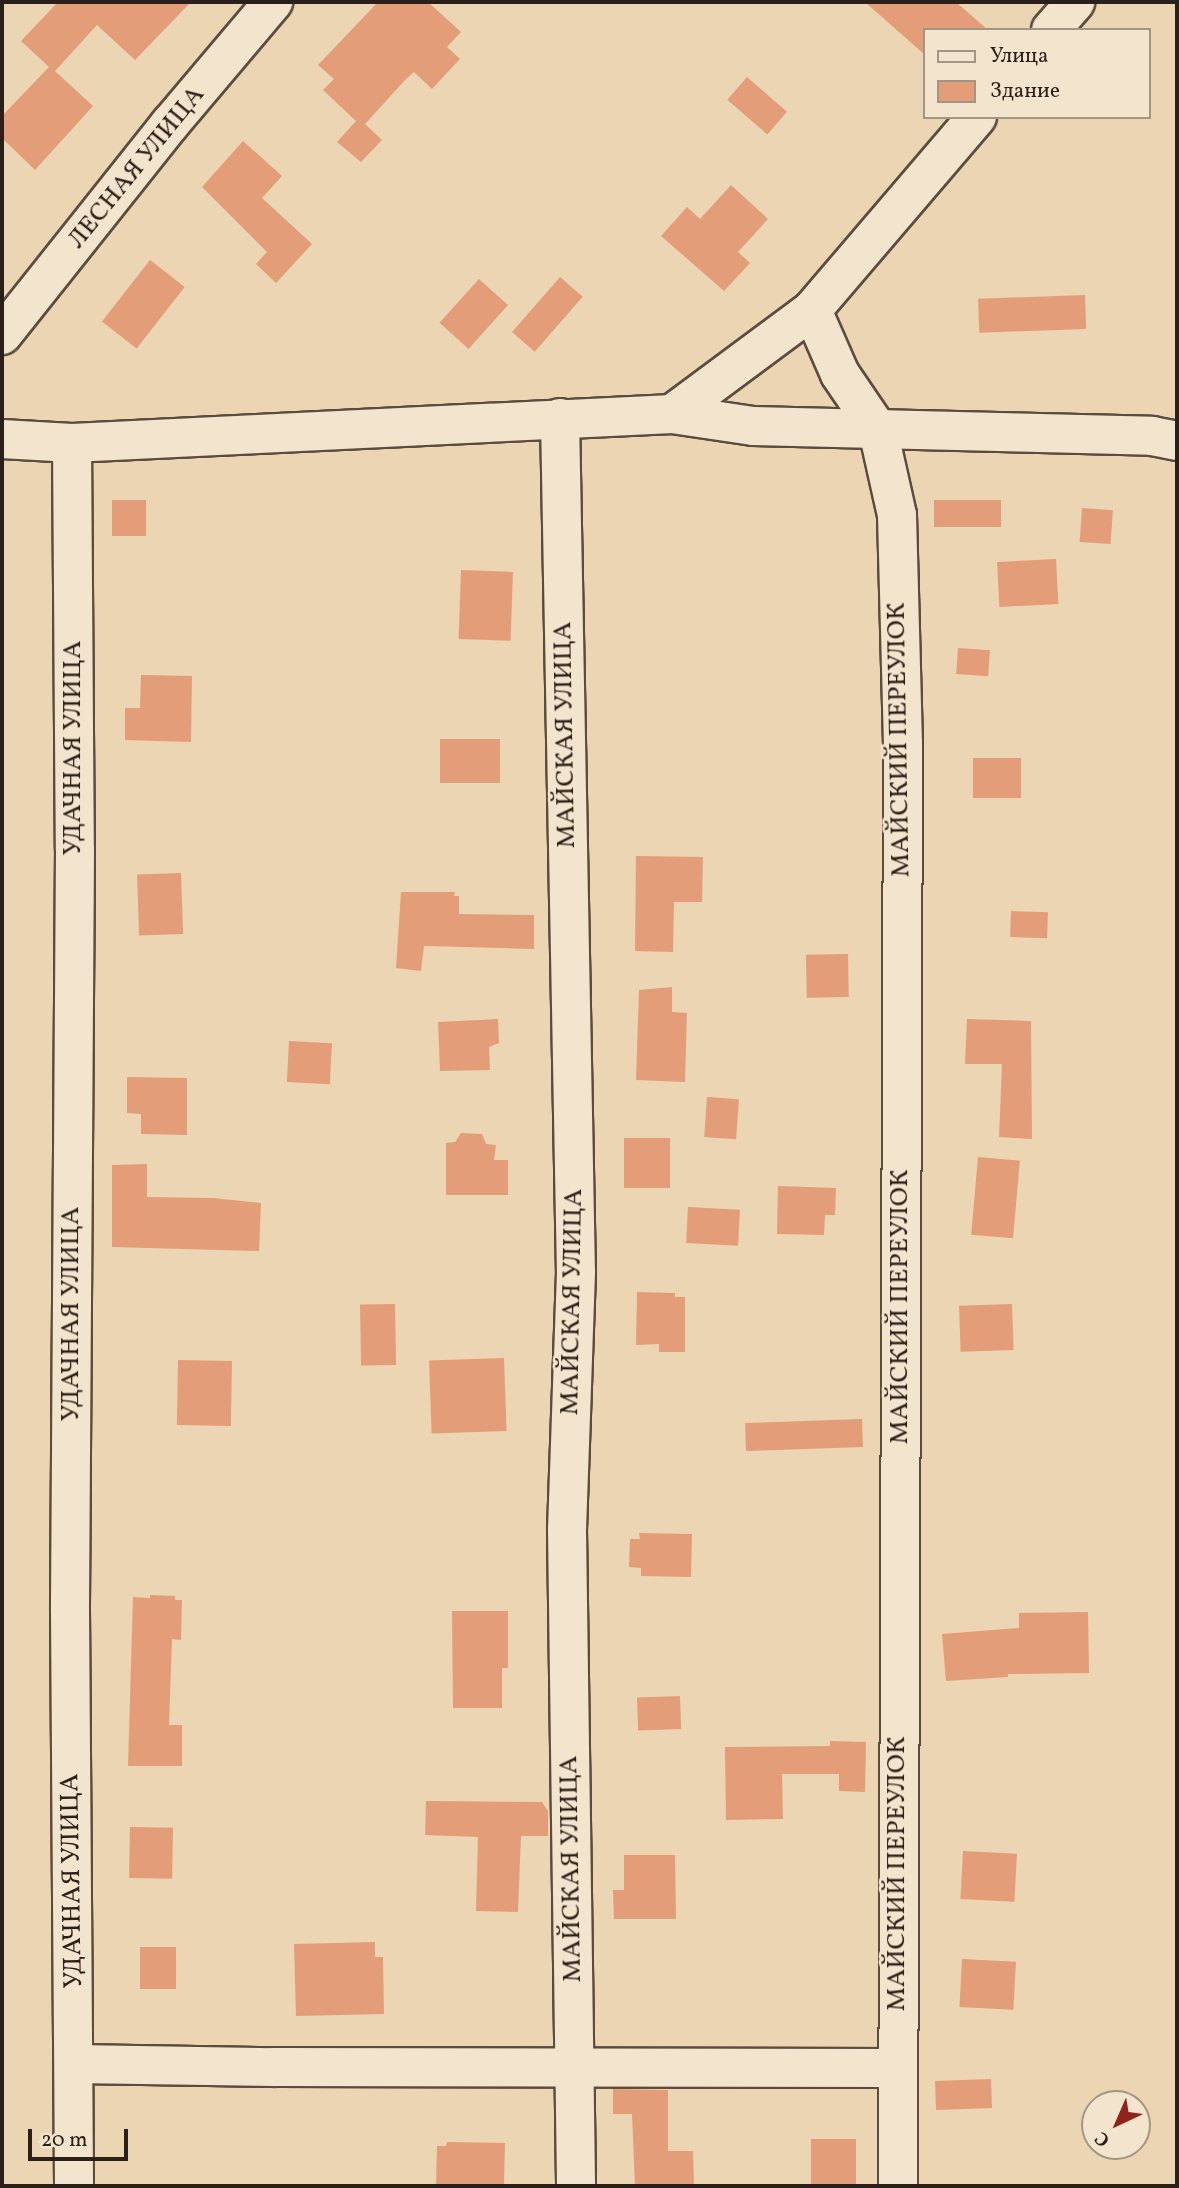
<!DOCTYPE html>
<html>
<head>
<meta charset="utf-8">
<style>
  body { margin:0 }
  #map { position:relative; width:1179px; height:2188px; overflow:hidden; background:#ecd5b2; font-family:Vollkorn,serif }
  div>[style] { position:absolute }
  [style*='--x'] { left:calc(var(--x)*1px); top:calc(var(--y)*1px); width:calc(var(--w)*1px); rotate:calc(var(--a)*1deg) }
  .building>* { inset:0; background:#e39d78; transform-origin:0 0 }
  .roads { filter:drop-shadow(2px 0 #5b4c3f) drop-shadow(-2px 0 #5b4c3f) drop-shadow(0 2px #5b4c3f) drop-shadow(0 -2px #5b4c3f) }
  .minor>* { height:38px; margin:-19px; padding:0 19px; transform-origin:19px; border-radius:19px; background:#f3e4cd }
  span { translate:-50% -50%; white-space:nowrap; text-align:center; line-height:1.15; -webkit-text-stroke:5px #f3e4cd; paint-order:stroke }
  .street-label { font-size:26px; color:#2b1f19 }
  .frame { position:absolute; inset:0; border:4px solid #2b1f19; pointer-events:none }
  .legend { position:absolute; left:923px; top:28px; width:228px; height:91px; box-sizing:border-box; background:#f3e4cd; border:2px solid #a39585; margin:0; padding:9px 12px; list-style:none; font-size:21px; color:#2b1f19 }
  .legend li { display:flex; align-items:center; gap:14px; height:35px }
  .legend b { width:35px; border:2px solid #a39585 }
  .north { position:absolute; left:1081px; top:2090px; width:70px; height:70px; box-sizing:border-box; background:#f3e4cd; border:2px solid #a39585; border-radius:50%; rotate:224deg; font-size:19px; font-weight:700; line-height:28px; text-align:center; color:#2b1f19 }
  .north::after { content:''; display:block; margin:auto; width:24px; height:32px; background:#8f2418; clip-path:polygon(50% 0,100% 100%,50% 72%,0 100%) }
  .scale { position:absolute; left:28px; top:2129px; width:100px; height:32px; box-sizing:border-box; border:4px solid #2b1f19; border-top:0; padding-left:9px; font-size:21px; line-height:24px; white-space:nowrap; color:#2b1f19; -webkit-text-stroke:5px #f3e4cd; paint-order:stroke }
</style>
</head>
<body>
<div id="map">
  <div class="building">
    <i style="clip-path:polygon(58px 2px,191px 2px,135px 60px,97px 25px,55px 71px,93px 106px,35px 170px,2px 138px,2px 116px,49px 67px,21px 41px)"></i>
    <i style="clip-path:polygon(378px 2px,428px 2px,461px 32px,447px 47px,460px 59px,432px 89px,414px 72px,406px 79px,365px 124px,382px 140px,361px 162px,337px 142px,356px 121px,323px 90px,334px 79px,318px 65px)"></i>
    <i style="clip-path:polygon(865px 2px,956px 2px,988px 30px,925px 30px,925px 55px)"></i>
    <i style="left:747px;top:77px;width:53px;height:30px;rotate:41deg"></i>
    <i style="clip-path:polygon(243px 141px,282px 176px,262px 198px,312px 244px,276px 283px,256px 264px,267px 252px,202px 187px)"></i>
    <i style="clip-path:polygon(731px 185px,768px 219px,738px 252px,750px 263px,724px 291px,661px 236px,687px 207px,700px 219px)"></i>
    <i style="left:150px;top:260px;width:44px;height:78px;rotate:38deg"></i>
    <i style="left:560px;top:277px;width:30px;height:73px;rotate:41deg"></i>
    <i style="left:479px;top:279px;width:39px;height:59px;rotate:42deg"></i>
    <i style="left:1085px;top:295px;width:34px;height:107px;rotate:88deg"></i>
    <i style="left:112px;top:500px;width:34px;height:36px"></i>
    <i style="left:1001px;top:500px;width:27px;height:67px;rotate:90deg"></i>
    <i style="left:1082px;top:508px;width:31px;height:34px;rotate:4deg"></i>
    <i style="left:1056px;top:559px;width:45px;height:59px;rotate:87deg"></i>
    <i style="left:461px;top:570px;width:52px;height:69px;rotate:2deg"></i>
    <i style="left:958px;top:648px;width:32px;height:26px;rotate:4deg"></i>
    <i style="clip-path:polygon(141px 675px,192px 676px,191px 742px,125px 740px,125px 708px,140px 708px)"></i>
    <i style="left:440px;top:739px;width:60px;height:44px"></i>
    <i style="left:1021px;top:758px;width:40px;height:48px;rotate:90deg"></i>
    <i style="clip-path:polygon(636px 856px,703px 857px,702px 902px,674px 902px,673px 952px,635px 951px)"></i>
    <i style="left:181px;top:873px;width:61px;height:44px;rotate:88deg"></i>
    <i style="clip-path:polygon(401px 892px,455px 892px,454px 896px,459px 896px,459px 914px,534px 915px,534px 949px,424px 946px,421px 971px,396px 968px)"></i>
    <i style="left:1011px;top:911px;width:37px;height:26px;rotate:2deg"></i>
    <i style="left:848px;top:954px;width:43px;height:42px;rotate:89deg"></i>
    <i style="clip-path:polygon(672px 987px,672px 1012px,687px 1013px,685px 1082px,636px 1080px,639px 990px)"></i>
    <i style="clip-path:polygon(498px 1019px,499px 1043px,489px 1047px,490px 1070px,440px 1071px,438px 1022px)"></i>
    <i style="clip-path:polygon(967px 1019px,1031px 1021px,1032px 1139px,999px 1137px,1002px 1064px,965px 1064px)"></i>
    <i style="left:289px;top:1041px;width:43px;height:41px;rotate:3deg"></i>
    <i style="clip-path:polygon(127px 1077px,187px 1078px,187px 1135px,141px 1134px,141px 1114px,127px 1113px)"></i>
    <i style="left:707px;top:1097px;width:32px;height:40px;rotate:4deg"></i>
    <i style="clip-path:polygon(461px 1133px,482px 1134px,486px 1144px,496px 1145px,494px 1160px,508px 1160px,508px 1195px,446px 1195px,446px 1143px,455px 1142px)"></i>
    <i style="left:624px;top:1138px;width:46px;height:50px"></i>
    <i style="left:978px;top:1157px;width:42px;height:78px;rotate:5deg"></i>
    <i style="clip-path:polygon(147px 1164px,147px 1197px,213px 1198px,261px 1203px,259px 1251px,112px 1247px,112px 1165px)"></i>
    <i style="clip-path:polygon(778px 1186px,836px 1188px,835px 1215px,825px 1215px,824px 1235px,777px 1234px)"></i>
    <i style="left:688px;top:1207px;width:52px;height:36px;rotate:3deg"></i>
    <i style="clip-path:polygon(637px 1292px,675px 1293px,675px 1297px,685px 1297px,685px 1352px,659px 1352px,659px 1344px,636px 1345px)"></i>
    <i style="left:395px;top:1304px;width:61px;height:35px;rotate:89deg"></i>
    <i style="left:1012px;top:1304px;width:46px;height:53px;rotate:88deg"></i>
    <i style="left:504px;top:1358px;width:73px;height:75px;rotate:88deg"></i>
    <i style="left:178px;top:1360px;width:54px;height:65px;rotate:1deg"></i>
    <i style="left:862px;top:1419px;width:28px;height:117px;rotate:88deg"></i>
    <i style="clip-path:polygon(639px 1533px,692px 1534px,691px 1577px,641px 1576px,641px 1568px,629px 1567px,630px 1539px,640px 1539px)"></i>
    <i style="clip-path:polygon(150px 1595px,175px 1596px,175px 1600px,182px 1600px,181px 1640px,172px 1639px,169px 1725px,182px 1725px,182px 1766px,128px 1766px,133px 1597px,150px 1598px)"></i>
    <i style="clip-path:polygon(452px 1611px,508px 1611px,508px 1668px,502px 1668px,502px 1708px,453px 1708px)"></i>
    <i style="clip-path:polygon(1088px 1612px,1089px 1673px,1008px 1674px,1008px 1677px,946px 1681px,942px 1634px,1019px 1628px,1019px 1613px)"></i>
    <i style="left:680px;top:1696px;width:33px;height:43px;rotate:88deg"></i>
    <i style="clip-path:polygon(830px 1741px,866px 1742px,865px 1792px,839px 1791px,839px 1774px,782px 1774px,783px 1819px,726px 1820px,725px 1747px,830px 1746px)"></i>
    <i style="clip-path:polygon(426px 1801px,542px 1802px,548px 1811px,548px 1836px,521px 1836px,518px 1912px,476px 1911px,478px 1837px,425px 1835px)"></i>
    <i style="left:130px;top:1827px;width:43px;height:51px;rotate:1deg"></i>
    <i style="left:963px;top:1851px;width:54px;height:48px;rotate:3deg"></i>
    <i style="clip-path:polygon(624px 1855px,675px 1855px,676px 1919px,614px 1919px,613px 1890px,624px 1890px)"></i>
    <i style="clip-path:polygon(375px 1942px,375px 1957px,383px 1957px,384px 2014px,296px 2016px,294px 1944px)"></i>
    <i style="left:140px;top:1947px;width:36px;height:42px"></i>
    <i style="left:962px;top:1959px;width:54px;height:48px;rotate:3deg"></i>
    <i style="left:991px;top:2079px;width:29px;height:56px;rotate:88deg"></i>
    <i style="clip-path:polygon(613px 2089px,668px 2090px,668px 2151px,693px 2151px,694px 2186px,635px 2186px,632px 2114px,613px 2114px)"></i>
    <i style="left:811px;top:2139px;width:45px;height:47px"></i>
    <i style="clip-path:polygon(447px 2142px,505px 2143px,504px 2186px,436px 2186px,437px 2146px,446px 2146px)"></i>
  </div>
  <div class="roads">
    <div class="minor">
      <i style="--x:1051;--y:30;--w:37;--a:-49"></i>
      <i style="--x:812;--y:310;--w:254;--a:-49.5"></i>
      <i style="--x:2;--y:335;--w:270;--a:-51.5"></i>
      <i style="--x:170;--y:124;--w:160;--a:-49.8"></i>
      <i style="--x:672;--y:414;--w:82;--a:8.4"></i>
      <i style="--x:753;--y:426;--w:399;--a:1.4"></i>
      <i style="--x:1152;--y:436;--w:25;--a:11"></i>
      <i style="--x:560;--y:418;--w:854;--a:88.93"></i>
      <i style="--x:576;--y:1272;--w:258;--a:92"></i>
      <i style="--x:567;--y:1530;--w:656;--a:89.21"></i>
      <i style="--x:2;--y:439;--w:70;--a:3.3"></i>
      <i style="--x:72;--y:443;--w:601;--a:-2.77"></i>
      <i style="--x:672;--y:414;--w:174;--a:-36.6"></i>
      <i style="--x:812;--y:310;--w:70;--a:66.4"></i>
      <i style="--x:840;--y:374;--w:68;--a:55.8"></i>
      <i style="--x:878;--y:430;--w:87;--a:77.4"></i>
      <i style="--x:897;--y:515;--w:229;--a:88.5"></i>
      <i style="--x:903;--y:744;--w:1442;--a:90.2"></i>
      <i style="--x:72;--y:443;--w:407;--a:89.6"></i>
      <i style="--x:75;--y:850;--w:760;--a:90.38"></i>
      <i style="--x:70;--y:1610;--w:576;--a:89.6"></i>
      <i style="--x:75;--y:2064;--w:199;--a:0.9"></i>
      <i style="--x:274;--y:2067;--w:624;--a:0.09"></i>
    </div>
  </div>
  <div class="street-label">
    <span style="left:137px;top:168px;rotate:-51deg">ЛЕСНАЯ УЛИЦА</span>
    <span style="left:566px;top:735px;rotate:-91deg">МАЙСКАЯ УЛИЦА</span>
    <span style="left:900px;top:740px;rotate:-91deg">МАЙСКИЙ ПЕРЕУЛОК</span>
    <span style="left:74px;top:748px;rotate:-90deg">УДАЧНАЯ УЛИЦА</span>
    <span style="left:573px;top:1302px;rotate:-89deg">МАЙСКАЯ УЛИЦА</span>
    <span style="left:901px;top:1307px;rotate:-90deg">МАЙСКИЙ ПЕРЕУЛОК</span>
    <span style="left:72px;top:1314px;rotate:-90deg">УДАЧНАЯ УЛИЦА</span>
    <span style="left:572px;top:1869px;rotate:-91deg">МАЙСКАЯ УЛИЦА</span>
    <span style="left:898px;top:1874px;rotate:-90deg">МАЙСКИЙ ПЕРЕУЛОК</span>
    <span style="left:73px;top:1881px;rotate:-91deg">УДАЧНАЯ УЛИЦА</span>
  </div>
  <div class="frame"></div>
  <ul class="legend">
  <li><b style="height:9px;background:#f3e4cd"></b>Улица</li>
  <li><b style="height:19px;background:#e39d78"></b>Здание</li>
  </ul>
  <div class="north">С</div>
  <div class="scale">20 m</div>
</div>
</body>
</html>
